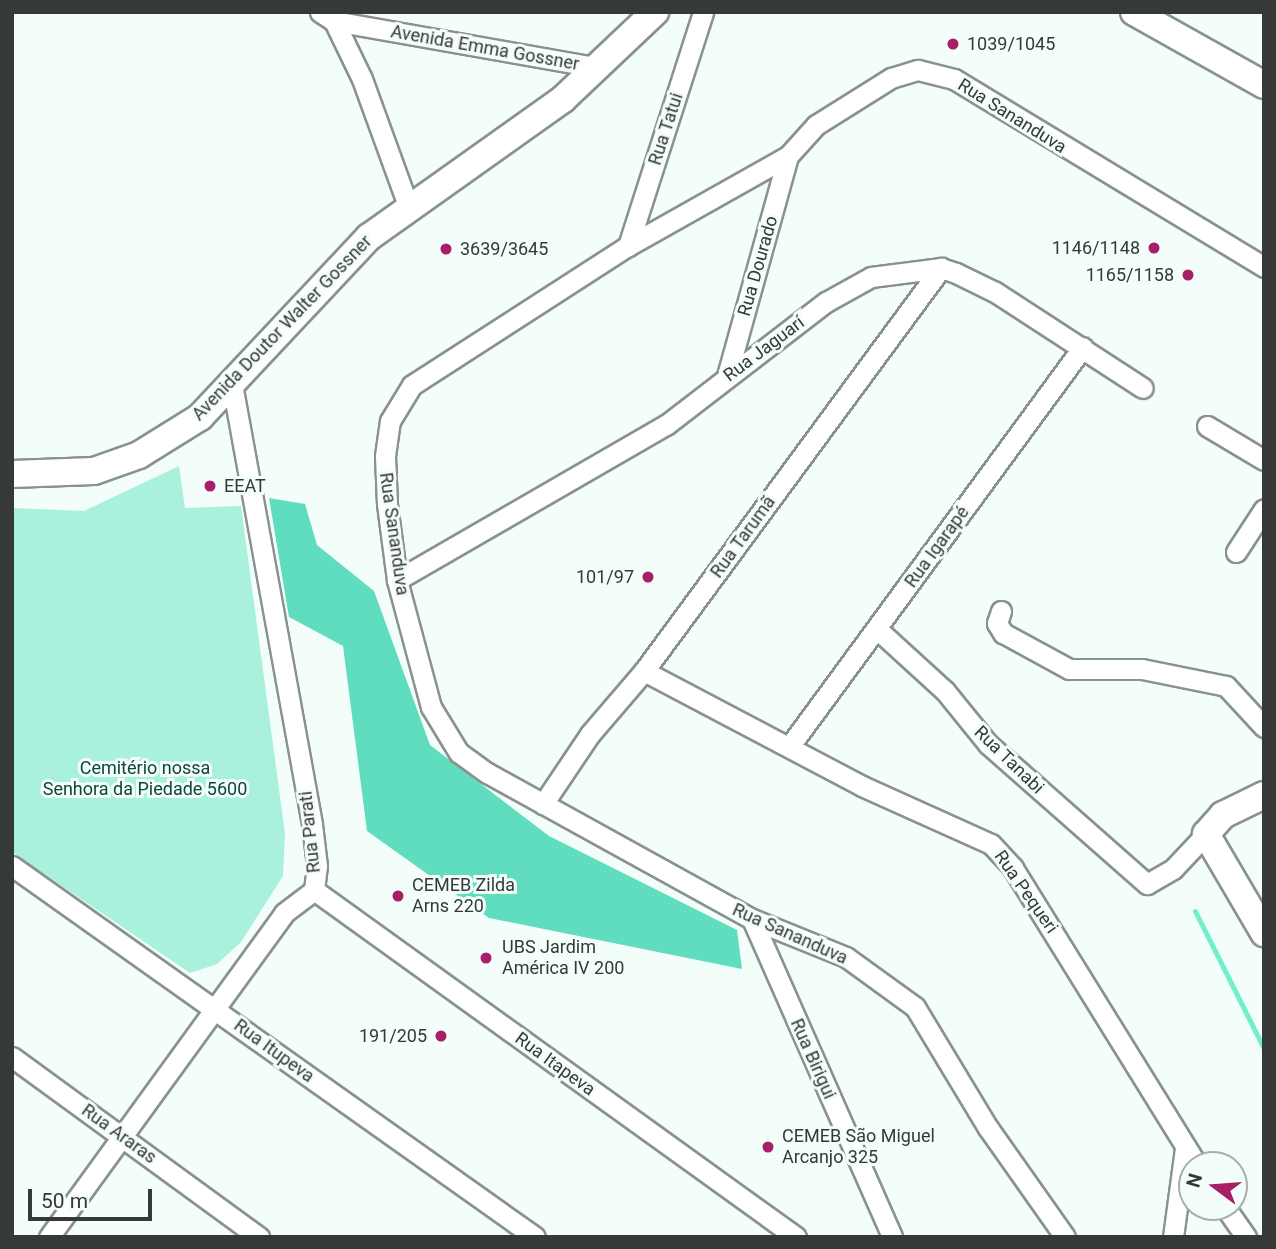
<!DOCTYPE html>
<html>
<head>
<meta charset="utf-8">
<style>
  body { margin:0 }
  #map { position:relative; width:1276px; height:1249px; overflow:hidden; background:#f3fdfa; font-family:Roboto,sans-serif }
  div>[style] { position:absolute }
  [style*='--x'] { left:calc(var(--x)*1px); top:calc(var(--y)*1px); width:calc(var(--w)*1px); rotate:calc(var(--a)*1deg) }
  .green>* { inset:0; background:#a9f1dc }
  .forest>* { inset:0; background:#60ddbe }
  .stream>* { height:5px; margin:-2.5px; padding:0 2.5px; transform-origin:2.5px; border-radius:2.5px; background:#72eece }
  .roads { filter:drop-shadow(2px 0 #89928f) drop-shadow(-2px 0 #89928f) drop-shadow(0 2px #89928f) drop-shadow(0 -2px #89928f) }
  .street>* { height:19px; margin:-9.5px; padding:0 9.5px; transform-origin:9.5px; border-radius:9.5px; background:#fff }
  .secondary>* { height:26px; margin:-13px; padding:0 13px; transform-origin:13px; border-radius:13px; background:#fff }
  .dots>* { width:19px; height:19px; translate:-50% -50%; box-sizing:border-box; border:4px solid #f3fdfa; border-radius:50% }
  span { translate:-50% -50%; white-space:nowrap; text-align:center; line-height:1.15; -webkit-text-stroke:6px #f3fdfa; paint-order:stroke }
  .poi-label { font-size:18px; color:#353937 }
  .left { translate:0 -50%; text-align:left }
  .right { translate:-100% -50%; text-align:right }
  .street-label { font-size:18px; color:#353937 }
  .park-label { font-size:18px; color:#0f463a }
  .frame { position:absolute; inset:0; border:14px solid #353937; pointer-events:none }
  .north { position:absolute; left:1178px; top:1151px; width:70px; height:70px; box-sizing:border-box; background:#f3fdfa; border:2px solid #a7afac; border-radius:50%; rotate:286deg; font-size:19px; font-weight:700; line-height:28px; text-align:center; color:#353937 }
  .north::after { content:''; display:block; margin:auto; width:24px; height:32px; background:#a71f67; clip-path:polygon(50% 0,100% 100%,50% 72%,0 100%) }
  .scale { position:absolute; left:28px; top:1189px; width:124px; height:32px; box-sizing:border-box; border:4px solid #353937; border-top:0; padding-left:9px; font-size:21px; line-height:24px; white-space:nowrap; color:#353937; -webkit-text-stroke:5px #f3fdfa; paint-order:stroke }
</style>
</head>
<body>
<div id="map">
  <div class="green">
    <i style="clip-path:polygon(179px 466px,185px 508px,241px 506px,285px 834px,283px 876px,241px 942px,217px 964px,190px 973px,12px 852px,12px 508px,84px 511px)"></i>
  </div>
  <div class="forest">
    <i style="clip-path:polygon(269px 498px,305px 504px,317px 545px,374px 591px,430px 745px,549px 836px,737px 930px,742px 969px,489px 918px,367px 831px,343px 646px,289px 617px)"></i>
  </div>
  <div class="stream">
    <i style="--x:1195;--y:911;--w:154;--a:63.4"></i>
  </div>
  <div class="roads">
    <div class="street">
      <i style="--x:320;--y:12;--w:17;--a:33"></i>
      <i style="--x:334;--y:21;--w:265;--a:10"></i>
      <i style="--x:334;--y:21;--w:64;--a:64.2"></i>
      <i style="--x:362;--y:79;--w:137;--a:70"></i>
      <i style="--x:628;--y:246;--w:246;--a:-72.2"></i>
      <i style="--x:727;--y:376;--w:228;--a:-74.5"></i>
      <i style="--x:1207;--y:426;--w:66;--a:30.8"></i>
      <i style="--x:1236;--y:552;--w:51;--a:-56.9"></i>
      <i style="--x:397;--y:580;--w:310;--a:-30"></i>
      <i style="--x:666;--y:425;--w:202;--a:-37.6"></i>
      <i style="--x:826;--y:302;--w:51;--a:-29.1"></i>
      <i style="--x:871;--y:277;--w:71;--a:-7.3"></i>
      <i style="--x:941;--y:268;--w:16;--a:18"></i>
      <i style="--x:956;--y:273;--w:43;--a:26"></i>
      <i style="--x:995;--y:292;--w:176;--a:33"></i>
      <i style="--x:1001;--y:611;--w:13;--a:108"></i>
      <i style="--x:997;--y:623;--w:12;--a:59"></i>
      <i style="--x:1003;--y:633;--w:75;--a:28.6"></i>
      <i style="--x:1069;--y:669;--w:73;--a:0"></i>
      <i style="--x:1142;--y:669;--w:86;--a:11.4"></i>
      <i style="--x:1226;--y:686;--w:56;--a:47.2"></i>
      <i style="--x:877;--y:629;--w:92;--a:42.4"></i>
      <i style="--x:945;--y:691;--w:68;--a:50.9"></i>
      <i style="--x:988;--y:744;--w:212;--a:41.4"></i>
      <i style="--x:1147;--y:884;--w:30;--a:-30"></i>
      <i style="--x:1173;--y:869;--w:48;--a:-46.7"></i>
      <i style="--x:644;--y:671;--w:246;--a:27.8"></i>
      <i style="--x:862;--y:786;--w:141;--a:24.2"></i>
      <i style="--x:991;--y:844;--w:33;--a:47"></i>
      <i style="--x:1013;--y:868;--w:349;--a:58.2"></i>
      <i style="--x:789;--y:747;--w:496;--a:-53.7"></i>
      <i style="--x:543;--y:804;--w:84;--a:-56.1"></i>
      <i style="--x:590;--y:734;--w:83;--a:-49.4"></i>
      <i style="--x:644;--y:671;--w:501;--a:-53.61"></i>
      <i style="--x:12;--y:866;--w:641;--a:35.35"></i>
      <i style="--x:314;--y:890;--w:594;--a:35.75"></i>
      <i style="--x:752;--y:919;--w:347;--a:66.2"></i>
      <i style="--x:12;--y:1057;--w:306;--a:36.1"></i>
      <i style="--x:1225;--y:1207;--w:37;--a:55"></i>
      <i style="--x:49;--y:1237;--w:400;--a:-54"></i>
      <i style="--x:284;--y:913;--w:38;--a:-37"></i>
      <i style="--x:314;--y:890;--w:24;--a:-83"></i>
      <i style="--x:317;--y:866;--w:42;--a:-96.8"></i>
      <i style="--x:312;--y:824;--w:447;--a:-100.3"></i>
      <i style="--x:1065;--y:1237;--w:133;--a:-125.2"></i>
      <i style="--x:988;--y:1128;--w:141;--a:-121.1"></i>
      <i style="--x:915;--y:1007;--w:85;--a:-144.1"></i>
      <i style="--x:846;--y:957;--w:101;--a:-158"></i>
      <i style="--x:752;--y:919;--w:303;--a:-151.1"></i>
      <i style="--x:487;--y:773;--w:34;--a:-144"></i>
      <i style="--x:459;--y:753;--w:54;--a:-121.3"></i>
      <i style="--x:431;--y:707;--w:131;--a:-105"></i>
      <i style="--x:397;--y:580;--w:77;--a:-97.5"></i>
      <i style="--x:387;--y:504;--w:48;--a:-92.4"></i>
      <i style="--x:385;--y:456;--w:35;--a:-82"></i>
      <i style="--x:390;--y:421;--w:42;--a:-58.6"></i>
      <i style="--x:412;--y:385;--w:257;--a:-32.8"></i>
      <i style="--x:628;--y:246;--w:184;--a:-29.4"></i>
      <i style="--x:788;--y:156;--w:42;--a:-47.9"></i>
      <i style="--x:816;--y:125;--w:89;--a:-32.1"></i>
      <i style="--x:891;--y:78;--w:28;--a:-17"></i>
      <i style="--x:918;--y:70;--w:37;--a:14"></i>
      <i style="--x:954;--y:79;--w:363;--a:31.2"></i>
      <i style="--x:1173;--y:1237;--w:90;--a:-82.3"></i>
    </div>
    <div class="secondary">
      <i style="--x:1134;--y:12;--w:149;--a:29.3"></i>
      <i style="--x:12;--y:474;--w:82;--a:-2.1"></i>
      <i style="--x:94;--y:471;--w:48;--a:-19.6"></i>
      <i style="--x:139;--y:455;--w:72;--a:-31.9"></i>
      <i style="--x:200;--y:417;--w:247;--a:-46.8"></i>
      <i style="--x:369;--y:237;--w:238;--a:-35.4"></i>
      <i style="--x:563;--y:99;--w:127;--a:-43.4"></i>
      <i style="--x:1264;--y:795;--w:46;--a:154"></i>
      <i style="--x:1223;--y:815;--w:25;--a:132"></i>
      <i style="--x:1206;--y:834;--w:115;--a:59.6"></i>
    </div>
  </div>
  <div class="dots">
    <i style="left:953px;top:44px;background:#a71f67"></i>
    <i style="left:1154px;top:248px;background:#a71f67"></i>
    <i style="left:446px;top:249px;background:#a71f67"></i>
    <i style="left:1188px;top:275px;background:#a71f67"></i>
    <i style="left:210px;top:486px;background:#a71f67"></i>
    <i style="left:648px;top:577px;background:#a71f67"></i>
    <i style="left:398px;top:896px;background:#a71f67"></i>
    <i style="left:486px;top:958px;background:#a71f67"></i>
    <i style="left:441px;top:1036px;background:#a71f67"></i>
    <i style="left:768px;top:1147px;background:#a71f67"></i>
  </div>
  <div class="poi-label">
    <span class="left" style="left:967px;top:44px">1039/1045</span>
    <span class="right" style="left:1140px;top:248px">1146/1148</span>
    <span class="left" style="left:460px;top:249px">3639/3645</span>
    <span class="right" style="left:1174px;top:275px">1165/1158</span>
    <span class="left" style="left:224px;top:486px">EEAT</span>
    <span class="right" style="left:634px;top:577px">101/97</span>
    <span class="left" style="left:412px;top:896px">CEMEB Zilda<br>Arns 220</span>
    <span class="left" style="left:502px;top:958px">UBS Jardim<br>América IV 200</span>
    <span class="right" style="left:427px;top:1036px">191/205</span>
    <span class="left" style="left:782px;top:1147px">CEMEB São Miguel<br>Arcanjo 325</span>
  </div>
  <div class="street-label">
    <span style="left:485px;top:48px;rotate:10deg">Avenida Emma Gossner</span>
    <span style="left:1012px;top:116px;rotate:32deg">Rua Sananduva</span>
    <span style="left:666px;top:129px;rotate:-72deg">Rua Tatui</span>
    <span style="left:758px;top:266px;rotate:-74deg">Rua Dourado</span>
    <span style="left:282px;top:328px;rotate:-46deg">Avenida Doutor Walter Gossner</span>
    <span style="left:764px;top:349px;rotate:-37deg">Rua Jaguarí</span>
    <span style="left:394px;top:534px;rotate:82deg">Rua Sananduva</span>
    <span style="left:743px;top:537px;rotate:-54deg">Rua Tarumã</span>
    <span style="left:937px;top:547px;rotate:-54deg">Rua Igarapé</span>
    <span style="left:1009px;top:760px;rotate:44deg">Rua Tanabi</span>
    <span style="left:310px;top:832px;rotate:-96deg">Rua Parati</span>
    <span style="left:1026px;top:892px;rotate:55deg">Rua Pequeri</span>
    <span style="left:790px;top:934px;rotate:24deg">Rua Sananduva</span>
    <span style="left:274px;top:1051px;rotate:36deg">Rua Itupeva</span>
    <span style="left:813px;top:1059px;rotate:66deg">Rua Birigui</span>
    <span style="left:555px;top:1064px;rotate:36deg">Rua Itapeva</span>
    <span style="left:119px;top:1134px;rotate:36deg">Rua Araras</span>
  </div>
  <div class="park-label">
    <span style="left:145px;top:779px">Cemitério nossa<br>Senhora da Piedade 5600</span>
  </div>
  <div class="frame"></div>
  <div class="north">N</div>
  <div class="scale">50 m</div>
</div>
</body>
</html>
